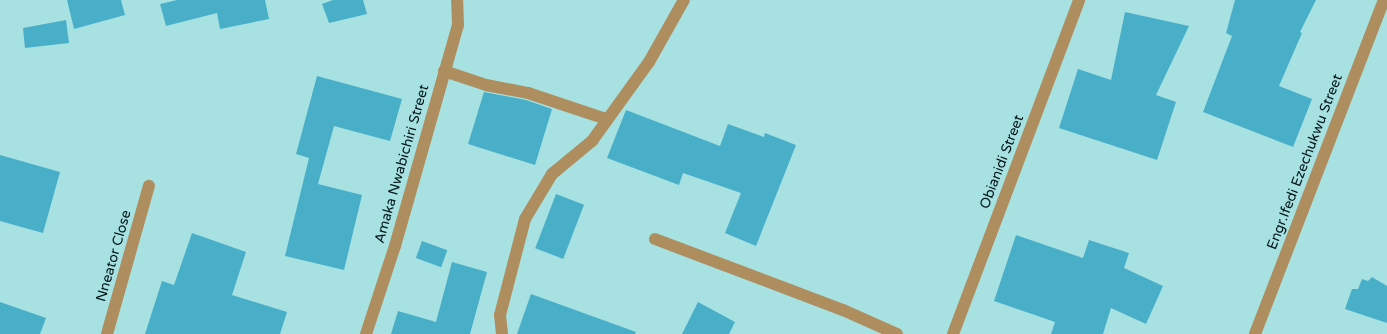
<!DOCTYPE html>
<html>
<head>
<meta charset="utf-8">
<style>
  body { margin:0 }
  #map { position:relative; width:1387px; height:334px; overflow:hidden; background:#a7e1e2; font-family:"Varela Round",sans-serif }
  div>[style] { position:absolute }
  [style*='--x'] { left:calc(var(--x)*1px); top:calc(var(--y)*1px); width:calc(var(--w)*1px); rotate:calc(var(--a)*1deg) }
  .building>* { inset:0; background:#49afc9; transform-origin:0 0 }
  .minor>* { height:12px; margin:-6px; padding:0 6px; transform-origin:6px; border-radius:6px; background:#ae8e5e }
  span { translate:-50% -50%; white-space:nowrap; text-align:center; line-height:1.15; -webkit-text-stroke:3px #a7e1e2; paint-order:stroke }
  .street-label { font-size:14px; color:#001415 }
</style>
</head>
<body>
<div id="map">
  <div class="building">
    <i style="clip-path:polygon(67px 0,121px 0,125px 15px,74px 29px)"></i>
    <i style="clip-path:polygon(177px 0,265px 0,269px 19px,220px 29px,217px 13px,166px 26px,160px 4px)"></i>
    <i style="clip-path:polygon(333px 0,363px 0,367px 14px,329px 23px,322px 4px)"></i>
    <i style="clip-path:polygon(1235px 0,1316px 0,1300px 32px,1302px 33px,1279px 86px,1312px 99px,1293px 147px,1203px 112px,1232px 36px,1226px 33px)"></i>
    <i style="clip-path:polygon(1125px 12px,1189px 26px,1156px 95px,1176px 102px,1157px 160px,1059px 128px,1078px 69px,1111px 80px)"></i>
    <i style="clip-path:polygon(66px 20px,69px 43px,25px 48px,23px 28px)"></i>
    <i style="clip-path:polygon(317px 76px,402px 99px,390px 141px,334px 126px,318px 184px,362px 195px,344px 270px,285px 256px,309px 158px,296px 154px)"></i>
    <i style="clip-path:polygon(484px 92px,526px 100px,552px 109px,535px 165px,468px 144px)"></i>
    <i style="clip-path:polygon(626px 110px,720px 146px,728px 124px,764px 137px,765px 133px,796px 145px,756px 246px,725px 233px,741px 193px,683px 173px,679px 185px,607px 158px)"></i>
    <i style="clip-path:polygon(0 155px,60px 172px,43px 233px,0 221px)"></i>
    <i style="left:556px;top:194px;width:30px;height:58px;rotate:21deg"></i>
    <i style="clip-path:polygon(192px 233px,246px 252px,232px 295px,287px 312px,280px 334px,145px 334px,162px 281px,174px 285px)"></i>
    <i style="clip-path:polygon(1016px 235px,1083px 258px,1089px 240px,1129px 253px,1124px 268px,1163px 286px,1146px 324px,1111px 308px,1103px 334px,1051px 334px,1055px 322px,994px 301px)"></i>
    <i style="left:422px;top:241px;width:27px;height:18px;rotate:20deg"></i>
    <i style="clip-path:polygon(452px 262px,487px 272px,470px 334px,391px 334px,398px 311px,436px 322px)"></i>
    <i style="clip-path:polygon(1372px 277px,1387px 286px,1387px 323px,1345px 309px,1352px 289px,1358px 289px,1362px 279px,1368px 281px)"></i>
    <i style="clip-path:polygon(531px 294px,636px 332px,635px 334px,517px 334px)"></i>
    <i style="clip-path:polygon(0 302px,46px 318px,40px 334px,0 334px)"></i>
    <i style="clip-path:polygon(698px 302px,735px 322px,729px 334px,682px 334px)"></i>
  </div>
  <div class="minor">
    <i style="--x:444;--y:71;--w:44;--a:18.4"></i>
    <i style="--x:486;--y:85;--w:43;--a:10.8"></i>
    <i style="--x:528;--y:93;--w:82;--a:18.4"></i>
    <i style="--x:655;--y:239;--w:201;--a:20.7"></i>
    <i style="--x:843;--y:310;--w:59;--a:24"></i>
    <i style="--x:107;--y:334;--w:154;--a:-74.2"></i>
    <i style="--x:366;--y:334;--w:93;--a:-71.8"></i>
    <i style="--x:395;--y:246;--w:230;--a:-74.1"></i>
    <i style="--x:458;--y:25;--w:25;--a:-92"></i>
    <i style="--x:502;--y:334;--w:19;--a:-96"></i>
    <i style="--x:500;--y:315;--w:99;--a:-75.4"></i>
    <i style="--x:525;--y:219;--w:52;--a:-59"></i>
    <i style="--x:552;--y:174;--w:52;--a:-39.5"></i>
    <i style="--x:592;--y:141;--w:97;--a:-54.2"></i>
    <i style="--x:649;--y:62;--w:71;--a:-60.6"></i>
    <i style="--x:953;--y:334;--w:357;--a:-69.3"></i>
    <i style="--x:1255;--y:334;--w:358;--a:-68.9"></i>
  </div>
  <div class="street-label">
    <span style="left:1002px;top:162px;rotate:-69deg">Obianidi Street</span>
    <span style="left:1305px;top:162px;rotate:-69deg">Engr.Ifedi Ezechukwu Street</span>
    <span style="left:402px;top:164px;rotate:-74deg">Amaka Nwabichiri Street</span>
    <span style="left:114px;top:256px;rotate:-74deg">Nneator Close</span>
  </div>
</div>
</body>
</html>
